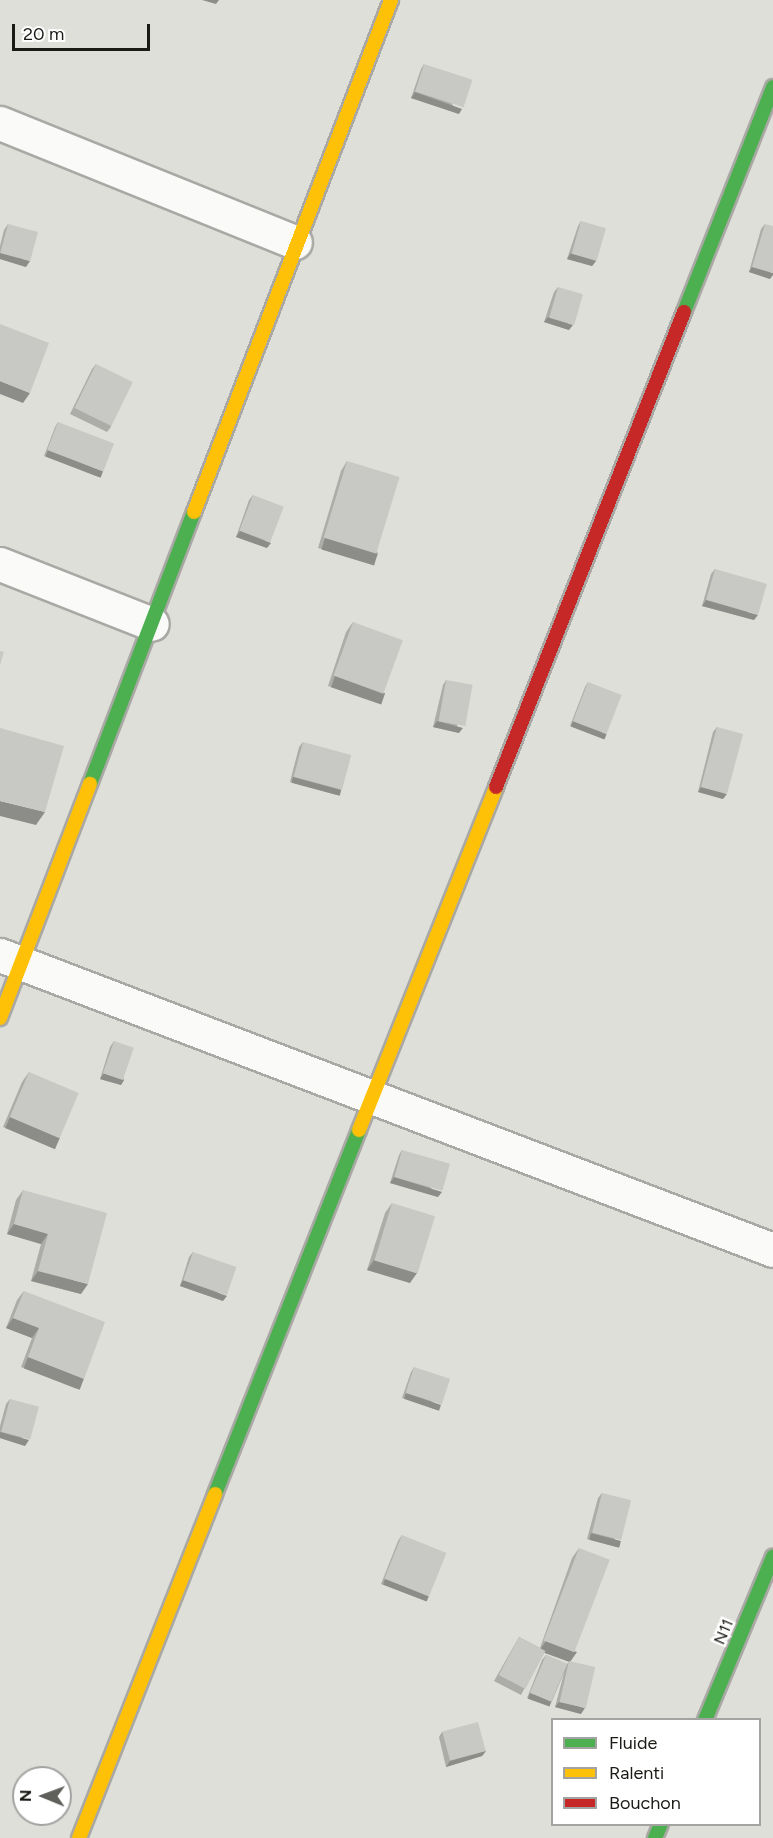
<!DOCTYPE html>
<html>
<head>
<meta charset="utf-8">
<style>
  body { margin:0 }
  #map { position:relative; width:773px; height:1838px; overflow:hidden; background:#dfdfda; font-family:Figtree,sans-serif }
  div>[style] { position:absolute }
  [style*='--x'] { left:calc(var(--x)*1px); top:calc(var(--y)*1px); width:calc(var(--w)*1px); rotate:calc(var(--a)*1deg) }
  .roads { filter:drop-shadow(2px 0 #a9a8a4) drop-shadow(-2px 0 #a9a8a4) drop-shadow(0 2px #a9a8a4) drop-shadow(0 -2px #a9a8a4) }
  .street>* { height:33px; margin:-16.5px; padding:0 16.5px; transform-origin:16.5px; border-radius:16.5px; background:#fafaf9 }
  .fast>* { height:14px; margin:-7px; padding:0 7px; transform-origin:7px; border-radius:7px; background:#4caf50 }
  .slow>* { height:14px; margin:-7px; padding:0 7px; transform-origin:7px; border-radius:7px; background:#ffc107 }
  .jam>* { height:14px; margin:-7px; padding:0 7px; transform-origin:7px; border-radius:7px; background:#c62828 }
  .wall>* { inset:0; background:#acaca9 }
  .shaded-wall>* { inset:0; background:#8c8c89; transform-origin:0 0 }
  .building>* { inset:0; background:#c8c8c4; transform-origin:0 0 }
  span { translate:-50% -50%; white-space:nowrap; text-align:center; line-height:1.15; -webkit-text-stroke:5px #fff; paint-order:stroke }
  .street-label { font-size:16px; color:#1a1a16 }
  .legend { position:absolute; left:551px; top:1718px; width:210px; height:108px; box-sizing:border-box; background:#fff; border:2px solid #a3a3a2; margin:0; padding:8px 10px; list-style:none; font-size:18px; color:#1a1a16 }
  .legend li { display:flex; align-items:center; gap:12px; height:30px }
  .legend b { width:30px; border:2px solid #a3a3a2 }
  .north { position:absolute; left:12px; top:1766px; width:60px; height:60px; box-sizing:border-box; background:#fff; border:2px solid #a3a3a2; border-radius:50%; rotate:271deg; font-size:16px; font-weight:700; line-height:24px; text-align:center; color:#1a1a16 }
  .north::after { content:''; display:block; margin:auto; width:21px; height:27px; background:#5f5f5b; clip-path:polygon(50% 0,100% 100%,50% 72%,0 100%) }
  .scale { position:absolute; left:12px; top:24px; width:138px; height:27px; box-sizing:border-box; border:3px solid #1a1a16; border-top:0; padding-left:8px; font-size:18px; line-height:21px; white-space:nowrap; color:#1a1a16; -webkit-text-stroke:4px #fff; paint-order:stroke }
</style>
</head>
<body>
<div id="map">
  <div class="roads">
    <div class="street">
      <i style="--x:0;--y:123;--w:318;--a:22"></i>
      <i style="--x:0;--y:564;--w:163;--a:21.5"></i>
      <i style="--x:0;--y:955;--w:827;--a:20.89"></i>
    </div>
    <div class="fast">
      <i style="--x:684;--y:312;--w:242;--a:-68.4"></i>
      <i style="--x:90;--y:784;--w:291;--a:-69.1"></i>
      <i style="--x:215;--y:1494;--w:391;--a:-68.4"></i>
      <i style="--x:705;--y:1720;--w:177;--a:-67.4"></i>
      <i style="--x:655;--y:1838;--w:15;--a:-67"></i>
    </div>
    <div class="slow">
      <i style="--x:194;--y:512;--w:549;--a:-68.95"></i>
      <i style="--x:0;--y:1018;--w:251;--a:-69"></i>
      <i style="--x:359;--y:1130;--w:369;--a:-68.2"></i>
      <i style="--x:79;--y:1838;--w:370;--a:-68.4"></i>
    </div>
    <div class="jam">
      <i style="--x:496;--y:787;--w:511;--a:-68.41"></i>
    </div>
  </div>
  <div class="wall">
    <i style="clip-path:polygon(424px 64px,459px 114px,411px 98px,421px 69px)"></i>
    <i style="clip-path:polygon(581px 221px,596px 261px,592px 266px,567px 259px,578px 226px)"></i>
    <i style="clip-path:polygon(8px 224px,26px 267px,0 259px,0 246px,4px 230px)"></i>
    <i style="clip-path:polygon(765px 224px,770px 279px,749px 272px,761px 229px)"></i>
    <i style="clip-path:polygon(558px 287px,569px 330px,544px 322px,554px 292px)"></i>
    <i style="clip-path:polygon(96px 364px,111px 427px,107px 432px,70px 414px,92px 369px)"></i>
    <i style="clip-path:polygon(58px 422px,99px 477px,44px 456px,55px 427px)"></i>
    <i style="clip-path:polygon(347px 461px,378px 554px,371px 564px,318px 548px,341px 471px)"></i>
    <i style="clip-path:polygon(253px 495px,267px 548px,236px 537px,249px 500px)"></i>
    <i style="clip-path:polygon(715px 569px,754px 620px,702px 606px,711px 574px)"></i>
    <i style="clip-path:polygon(353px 622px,378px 703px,328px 686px,346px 632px)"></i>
    <i style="clip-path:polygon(446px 680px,459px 733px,433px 727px,443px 685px)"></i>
    <i style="clip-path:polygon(588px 682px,604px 739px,570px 726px,585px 687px)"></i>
    <i style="clip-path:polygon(717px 727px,723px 799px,698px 792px,713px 732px)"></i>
    <i style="clip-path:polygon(303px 742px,341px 790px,337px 795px,290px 782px,299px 747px)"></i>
    <i style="clip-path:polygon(114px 1041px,124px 1080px,121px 1085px,100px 1079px,110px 1047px)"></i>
    <i style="clip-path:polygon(29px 1072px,60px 1138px,53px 1148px,3px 1127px,22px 1082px)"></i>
    <i style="clip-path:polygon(402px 1150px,438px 1197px,390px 1183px,399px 1155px)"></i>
    <i style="clip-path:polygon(23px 1190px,81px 1294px,31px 1281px,41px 1244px,7px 1234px,16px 1200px)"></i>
    <i style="clip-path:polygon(392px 1203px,410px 1283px,367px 1270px,385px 1213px)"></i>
    <i style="clip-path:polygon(193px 1252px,223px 1301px,180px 1286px,189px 1257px)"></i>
    <i style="clip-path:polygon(24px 1291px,77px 1389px,21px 1367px,32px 1338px,6px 1328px,17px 1300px)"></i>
    <i style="clip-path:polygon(414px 1367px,437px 1410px,402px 1398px,411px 1372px)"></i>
    <i style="clip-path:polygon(10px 1399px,25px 1446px,0 1438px,0 1426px,6px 1404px)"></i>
    <i style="clip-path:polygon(602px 1493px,617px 1547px,587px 1539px,598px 1498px)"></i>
    <i style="clip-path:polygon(402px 1535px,429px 1596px,426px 1601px,381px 1584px,398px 1541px)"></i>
    <i style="clip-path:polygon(579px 1548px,570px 1661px,581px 1714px,555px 1707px,564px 1673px,552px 1701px,549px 1706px,527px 1698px,542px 1660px,546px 1655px,567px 1664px,569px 1662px,544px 1652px,521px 1695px,494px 1681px,519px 1637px,540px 1648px,572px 1558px)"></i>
    <i style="clip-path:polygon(442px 1732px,486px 1751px,482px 1756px,446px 1767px,439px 1737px)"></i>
  </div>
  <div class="shaded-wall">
    <i style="clip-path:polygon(202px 0,219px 0,216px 4px)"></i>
    <i style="clip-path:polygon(415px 92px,462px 109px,459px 114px,411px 98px)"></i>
    <i style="clip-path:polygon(571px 253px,596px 261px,592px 266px,567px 259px)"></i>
    <i style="clip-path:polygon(0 254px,0 253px,30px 261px,26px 267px,0 259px)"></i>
    <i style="clip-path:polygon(752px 267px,773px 273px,773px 275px,770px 279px,749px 272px)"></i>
    <i style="clip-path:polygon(548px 317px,573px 325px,569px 330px,544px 322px)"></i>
    <i style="clip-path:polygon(0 381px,30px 393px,23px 403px,0 394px)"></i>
    <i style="left:48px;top:450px;width:59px;height:7px;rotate:21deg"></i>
    <i style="clip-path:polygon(240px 531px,271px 543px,267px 548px,236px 537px)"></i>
    <i style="left:325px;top:538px;width:55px;height:12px;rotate:17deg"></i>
    <i style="clip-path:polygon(706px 600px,758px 615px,754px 620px,702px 606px)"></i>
    <i style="left:335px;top:676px;width:53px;height:12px;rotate:19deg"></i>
    <i style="clip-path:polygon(437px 721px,463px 728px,459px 733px,433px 727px)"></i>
    <i style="left:573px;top:721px;width:36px;height:6px;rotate:21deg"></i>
    <i style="left:293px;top:777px;width:50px;height:6px;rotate:15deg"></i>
    <i style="clip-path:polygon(701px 787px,727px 794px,723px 799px,698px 792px)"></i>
    <i style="clip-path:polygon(0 801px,45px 812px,36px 825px,0 816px)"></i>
    <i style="clip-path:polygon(104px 1073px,124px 1080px,121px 1085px,100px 1079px)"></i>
    <i style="left:10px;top:1117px;width:54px;height:12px;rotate:23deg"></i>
    <i style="clip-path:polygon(394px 1177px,442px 1192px,438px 1197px,390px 1183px)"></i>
    <i style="clip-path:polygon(14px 1224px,48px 1234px,41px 1244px,7px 1234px)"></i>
    <i style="clip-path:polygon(374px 1260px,417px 1273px,410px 1283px,367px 1270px)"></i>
    <i style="clip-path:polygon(38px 1271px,88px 1284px,81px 1294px,31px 1281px)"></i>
    <i style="clip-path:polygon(183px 1280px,227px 1296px,223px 1301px,180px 1286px)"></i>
    <i style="clip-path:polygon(13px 1318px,39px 1328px,32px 1338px,6px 1328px)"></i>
    <i style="left:28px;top:1357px;width:60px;height:12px;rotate:21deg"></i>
    <i style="left:406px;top:1393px;width:37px;height:6px;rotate:19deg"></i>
    <i style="clip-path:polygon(0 1432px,29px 1440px,25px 1446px,0 1438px)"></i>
    <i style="left:591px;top:1533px;width:31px;height:7px;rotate:15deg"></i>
    <i style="left:385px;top:1579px;width:47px;height:6px;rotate:21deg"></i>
    <i style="clip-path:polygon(546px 1641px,577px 1652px,570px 1662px,539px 1651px)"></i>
    <i style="left:530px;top:1693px;width:23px;height:6px;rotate:20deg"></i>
    <i style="clip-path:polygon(559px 1702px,585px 1708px,581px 1714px,555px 1707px)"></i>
    <i style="clip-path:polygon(486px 1751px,482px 1756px,446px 1767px,450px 1761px)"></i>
  </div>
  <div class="building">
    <i style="left:424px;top:64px;width:51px;height:29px;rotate:18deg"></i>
    <i style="left:581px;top:221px;width:26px;height:34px;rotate:16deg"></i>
    <i style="left:8px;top:224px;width:31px;height:30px;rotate:15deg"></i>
    <i style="clip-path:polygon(765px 224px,773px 226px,773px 273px,752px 267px)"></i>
    <i style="left:558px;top:287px;width:26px;height:32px;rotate:16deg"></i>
    <i style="clip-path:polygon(0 324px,49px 343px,30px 393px,0 381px)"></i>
    <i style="left:96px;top:364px;width:41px;height:49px;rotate:26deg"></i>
    <i style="left:58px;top:422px;width:60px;height:30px;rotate:21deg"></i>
    <i style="left:347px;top:461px;width:55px;height:80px;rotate:17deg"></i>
    <i style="left:253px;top:495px;width:33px;height:38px;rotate:21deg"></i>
    <i style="left:715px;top:569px;width:54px;height:32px;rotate:16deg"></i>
    <i style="left:353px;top:622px;width:53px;height:57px;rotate:20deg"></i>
    <i style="clip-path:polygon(0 651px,4px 652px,0 665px)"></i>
    <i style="left:446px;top:680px;width:27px;height:42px;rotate:10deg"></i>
    <i style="left:588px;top:682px;width:36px;height:42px;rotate:21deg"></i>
    <i style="left:717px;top:727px;width:27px;height:62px;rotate:15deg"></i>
    <i style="clip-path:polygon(0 728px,64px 746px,45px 812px,0 801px)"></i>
    <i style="left:303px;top:742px;width:50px;height:36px;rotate:15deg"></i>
    <i style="left:114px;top:1041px;width:21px;height:34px;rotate:19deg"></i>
    <i style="left:29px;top:1072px;width:54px;height:49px;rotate:23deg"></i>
    <i style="left:402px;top:1150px;width:50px;height:28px;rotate:16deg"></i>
    <i style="clip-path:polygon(23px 1190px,107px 1213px,88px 1284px,38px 1271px,48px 1234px,14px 1224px)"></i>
    <i style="left:392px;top:1203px;width:45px;height:60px;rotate:17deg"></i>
    <i style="left:193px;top:1252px;width:46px;height:30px;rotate:19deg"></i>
    <i style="clip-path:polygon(24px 1291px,105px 1322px,84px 1379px,28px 1357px,39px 1328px,13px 1318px)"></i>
    <i style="left:414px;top:1367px;width:38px;height:27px;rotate:18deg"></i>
    <i style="left:10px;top:1399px;width:30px;height:34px;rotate:15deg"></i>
    <i style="left:602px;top:1493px;width:30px;height:41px;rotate:14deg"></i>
    <i style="left:402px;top:1535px;width:48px;height:47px;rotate:22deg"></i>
    <i style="left:579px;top:1548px;width:33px;height:99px;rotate:21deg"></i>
    <i style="left:519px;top:1637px;width:30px;height:43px;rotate:28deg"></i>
    <i style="left:546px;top:1655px;width:23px;height:41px;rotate:23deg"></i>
    <i style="left:569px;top:1661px;width:27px;height:42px;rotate:13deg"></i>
    <i style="left:478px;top:1722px;width:30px;height:37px;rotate:75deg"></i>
  </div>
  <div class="street-label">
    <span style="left:724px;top:1632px;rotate:-67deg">N11</span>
  </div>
  <ul class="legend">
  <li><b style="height:8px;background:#4caf50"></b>Fluide</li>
  <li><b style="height:8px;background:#ffc107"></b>Ralenti</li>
  <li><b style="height:8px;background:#c62828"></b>Bouchon</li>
  </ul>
  <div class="north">N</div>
  <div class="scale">20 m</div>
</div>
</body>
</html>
